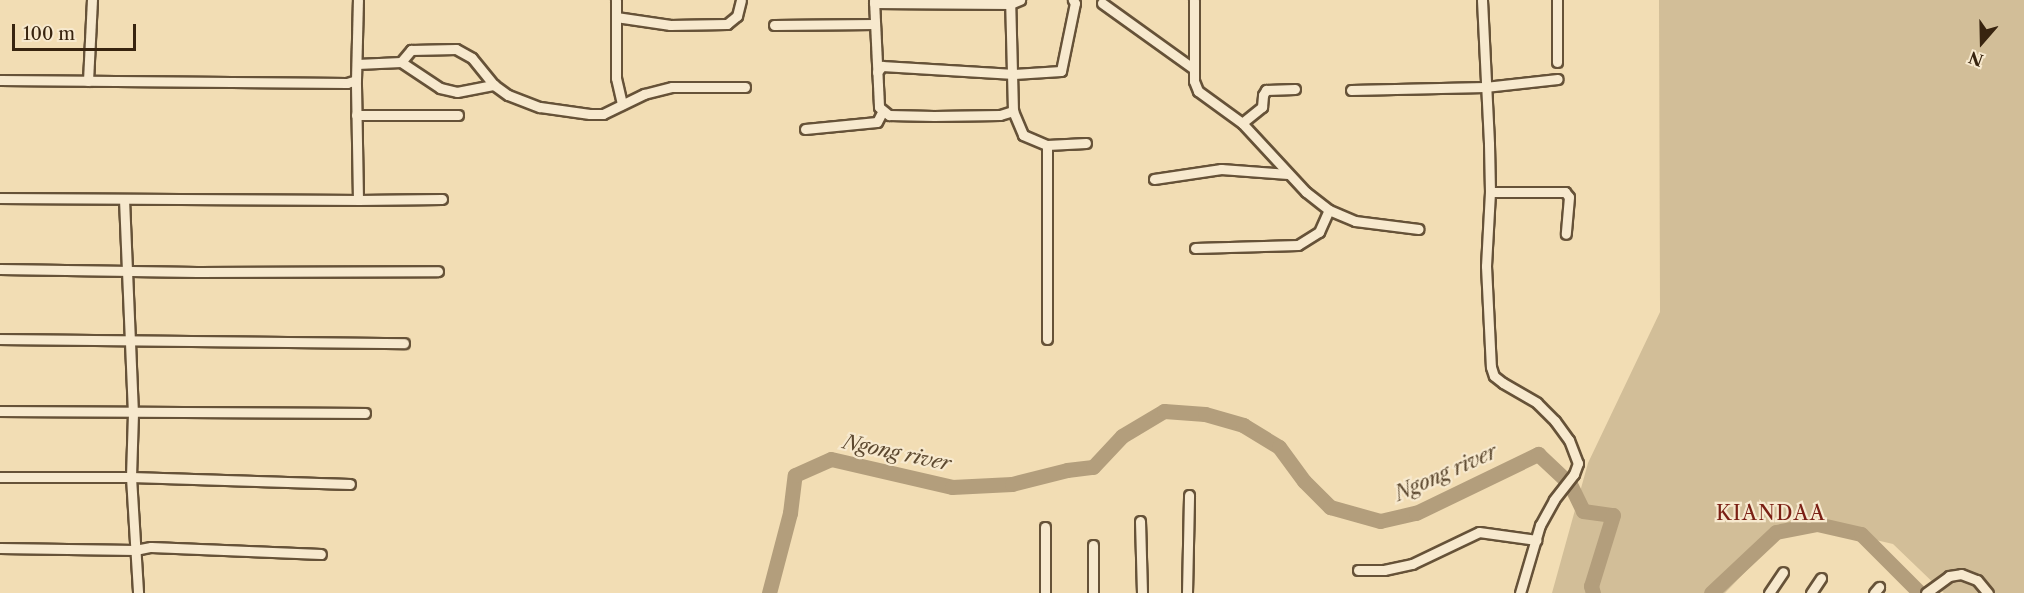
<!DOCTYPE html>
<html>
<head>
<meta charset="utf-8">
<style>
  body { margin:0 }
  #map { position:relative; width:2024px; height:593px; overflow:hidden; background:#f2ddb4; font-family:"Libre Caslon Text",serif }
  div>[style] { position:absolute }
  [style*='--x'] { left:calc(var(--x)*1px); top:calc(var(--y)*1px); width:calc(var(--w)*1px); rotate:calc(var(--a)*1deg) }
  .green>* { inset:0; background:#d2be98 }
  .river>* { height:15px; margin:-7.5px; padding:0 7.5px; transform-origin:7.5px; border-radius:7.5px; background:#b39e7c }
  .roads { filter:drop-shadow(2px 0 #665238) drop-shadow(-2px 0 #665238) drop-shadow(0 2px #665238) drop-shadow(0 -2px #665238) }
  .street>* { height:9px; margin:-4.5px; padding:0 4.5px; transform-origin:4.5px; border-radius:4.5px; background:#f7e9ce }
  span { translate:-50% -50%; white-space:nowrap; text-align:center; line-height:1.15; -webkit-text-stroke:4.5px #f7e9ce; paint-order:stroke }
  .water-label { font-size:20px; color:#5d4930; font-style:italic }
  .neighbourhood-label { font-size:20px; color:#7a1f14; letter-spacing:1.5px }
  .north { position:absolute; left:1952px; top:12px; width:60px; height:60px; -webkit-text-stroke:4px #f7e9ce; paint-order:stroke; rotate:200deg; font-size:16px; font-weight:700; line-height:24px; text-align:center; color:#38240f }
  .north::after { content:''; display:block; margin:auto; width:21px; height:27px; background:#38240f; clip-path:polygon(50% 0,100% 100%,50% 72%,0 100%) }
  .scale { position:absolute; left:12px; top:24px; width:124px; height:27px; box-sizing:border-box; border:3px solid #38240f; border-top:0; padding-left:8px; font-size:18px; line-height:21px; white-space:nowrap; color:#38240f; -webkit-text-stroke:4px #f7e9ce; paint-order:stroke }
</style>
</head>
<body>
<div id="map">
  <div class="green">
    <i style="clip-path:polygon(1659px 0,2024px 0,2024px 593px,1944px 593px,1893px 544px,1794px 521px,1725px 593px,1552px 593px,1588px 463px,1660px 312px)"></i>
  </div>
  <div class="river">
    <i style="--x:769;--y:593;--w:83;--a:-75.3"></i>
    <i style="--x:790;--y:513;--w:38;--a:-83"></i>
    <i style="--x:795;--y:475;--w:39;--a:-24"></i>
    <i style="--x:831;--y:459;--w:124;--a:13"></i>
    <i style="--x:952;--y:487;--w:60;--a:-2.9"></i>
    <i style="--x:1012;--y:484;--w:57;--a:-14.3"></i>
    <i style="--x:1067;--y:470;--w:26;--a:-7"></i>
    <i style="--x:1093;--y:467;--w:42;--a:-46.9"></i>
    <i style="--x:1122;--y:436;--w:49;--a:-30.8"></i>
    <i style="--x:1164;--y:411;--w:41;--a:4.2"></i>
    <i style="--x:1205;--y:414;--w:40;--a:16"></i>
    <i style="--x:1243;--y:425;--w:42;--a:31.4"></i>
    <i style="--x:1279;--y:447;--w:42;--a:53.7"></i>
    <i style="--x:1304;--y:481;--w:37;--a:45"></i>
    <i style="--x:1330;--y:507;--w:52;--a:15.6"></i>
    <i style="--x:1380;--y:521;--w:37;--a:-13"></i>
    <i style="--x:1416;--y:513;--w:136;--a:-25.8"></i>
    <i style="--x:1538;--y:454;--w:44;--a:43.2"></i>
    <i style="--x:1570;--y:484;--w:30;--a:64"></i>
    <i style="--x:1583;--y:511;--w:30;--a:8"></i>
    <i style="--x:1613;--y:515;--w:74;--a:107.2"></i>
    <i style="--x:1591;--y:586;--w:7;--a:74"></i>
    <i style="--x:1711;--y:593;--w:89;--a:-43.2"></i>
    <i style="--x:1776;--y:532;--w:42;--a:-11"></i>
    <i style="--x:1817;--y:524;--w:45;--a:12.8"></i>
    <i style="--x:1861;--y:534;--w:83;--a:45"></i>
  </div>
  <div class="roads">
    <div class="street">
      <i style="--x:616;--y:0;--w:78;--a:90"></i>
      <i style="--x:616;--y:78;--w:27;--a:77"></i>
      <i style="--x:874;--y:0;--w:107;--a:87.3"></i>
      <i style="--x:879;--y:107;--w:13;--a:39"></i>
      <i style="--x:889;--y:115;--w:45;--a:1.3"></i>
      <i style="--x:934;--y:116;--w:66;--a:-0.9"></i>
      <i style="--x:1000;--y:115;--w:14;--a:-17"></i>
      <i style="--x:1013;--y:111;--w:111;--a:-91.5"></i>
      <i style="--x:1194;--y:0;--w:81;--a:90"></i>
      <i style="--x:1194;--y:81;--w:11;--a:68"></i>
      <i style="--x:1198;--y:91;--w:54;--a:36"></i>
      <i style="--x:1242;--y:123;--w:94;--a:47.2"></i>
      <i style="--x:1306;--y:192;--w:29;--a:38"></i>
      <i style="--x:1329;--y:210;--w:28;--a:23"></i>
      <i style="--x:1355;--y:221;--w:64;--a:7.2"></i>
      <i style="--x:1482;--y:0;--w:144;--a:87.2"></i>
      <i style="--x:1489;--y:144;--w:48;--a:88.8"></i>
      <i style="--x:1490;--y:192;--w:74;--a:93.1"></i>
      <i style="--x:1486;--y:266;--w:101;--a:87.2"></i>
      <i style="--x:1491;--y:367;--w:9;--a:72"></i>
      <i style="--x:1494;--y:376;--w:11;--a:38"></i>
      <i style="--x:1503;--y:383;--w:39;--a:30"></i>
      <i style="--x:1537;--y:403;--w:25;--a:45"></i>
      <i style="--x:1555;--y:421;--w:24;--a:54"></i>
      <i style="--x:1569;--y:440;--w:25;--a:69"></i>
      <i style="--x:1578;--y:463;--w:12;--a:110"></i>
      <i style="--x:1574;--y:474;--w:33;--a:128"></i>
      <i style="--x:1554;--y:500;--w:29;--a:119"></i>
      <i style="--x:1540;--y:525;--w:71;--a:106.4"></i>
      <i style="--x:1557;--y:0;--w:62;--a:90"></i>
      <i style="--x:874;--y:3;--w:136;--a:0.4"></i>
      <i style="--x:1010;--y:4;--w:11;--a:-22"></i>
      <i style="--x:1102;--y:3;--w:113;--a:35.7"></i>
      <i style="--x:616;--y:17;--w:55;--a:8.4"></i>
      <i style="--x:670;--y:25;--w:57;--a:-1"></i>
      <i style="--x:727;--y:24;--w:13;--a:-39"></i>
      <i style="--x:737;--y:16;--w:16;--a:-76"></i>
      <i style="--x:774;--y:25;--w:100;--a:-0.6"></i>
      <i style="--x:401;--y:62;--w:47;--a:33.7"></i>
      <i style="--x:440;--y:88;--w:17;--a:13"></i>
      <i style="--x:457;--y:92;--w:38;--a:-11"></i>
      <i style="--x:357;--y:64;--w:44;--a:-2.6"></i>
      <i style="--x:401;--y:62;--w:16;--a:-50"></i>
      <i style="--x:411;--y:50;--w:45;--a:-1.3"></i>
      <i style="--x:456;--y:49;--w:18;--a:29"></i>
      <i style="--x:472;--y:58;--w:35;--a:51"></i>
      <i style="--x:494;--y:85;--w:17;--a:36"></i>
      <i style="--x:508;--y:95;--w:34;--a:21"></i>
      <i style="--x:540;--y:107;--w:50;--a:8"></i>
      <i style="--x:590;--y:114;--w:13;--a:0"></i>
      <i style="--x:603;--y:114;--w:46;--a:-26"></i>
      <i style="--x:644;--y:94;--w:29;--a:-14"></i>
      <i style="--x:672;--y:87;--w:73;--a:0"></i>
      <i style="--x:877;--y:72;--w:8;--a:-50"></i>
      <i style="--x:882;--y:66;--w:132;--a:3.5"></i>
      <i style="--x:1014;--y:74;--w:47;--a:-3.7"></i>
      <i style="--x:1061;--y:71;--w:69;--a:-78.4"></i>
      <i style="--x:1075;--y:3;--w:4;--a:-124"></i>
      <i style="--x:0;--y:80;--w:347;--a:0.5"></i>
      <i style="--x:347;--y:83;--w:9;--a:-18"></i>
      <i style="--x:356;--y:80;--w:80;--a:-88.6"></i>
      <i style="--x:88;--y:81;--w:81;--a:-87.2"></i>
      <i style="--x:1351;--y:90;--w:134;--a:-1.3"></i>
      <i style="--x:1485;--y:87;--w:73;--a:-6.3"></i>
      <i style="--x:1013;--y:111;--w:26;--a:67"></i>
      <i style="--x:1023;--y:135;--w:26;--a:23"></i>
      <i style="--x:1047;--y:145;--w:194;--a:90"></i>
      <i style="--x:356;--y:115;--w:102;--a:0"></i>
      <i style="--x:1242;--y:123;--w:26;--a:-39"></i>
      <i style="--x:1262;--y:107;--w:12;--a:-85"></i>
      <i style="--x:1263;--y:95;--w:6;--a:-59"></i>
      <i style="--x:1266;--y:90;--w:29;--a:-2"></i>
      <i style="--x:805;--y:129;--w:72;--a:-5.6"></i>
      <i style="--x:877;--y:122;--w:11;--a:-63"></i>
      <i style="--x:1047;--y:145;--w:39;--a:-3"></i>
      <i style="--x:1154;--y:179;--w:68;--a:-8.5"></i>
      <i style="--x:1221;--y:169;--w:67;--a:4.3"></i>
      <i style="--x:1490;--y:192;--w:75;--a:0"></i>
      <i style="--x:1565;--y:192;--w:6;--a:51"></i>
      <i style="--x:1569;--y:197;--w:37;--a:95"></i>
      <i style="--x:0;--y:198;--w:358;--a:0.3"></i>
      <i style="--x:358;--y:200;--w:120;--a:-91"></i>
      <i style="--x:124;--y:199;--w:214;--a:87.6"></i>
      <i style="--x:133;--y:413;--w:64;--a:91.8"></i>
      <i style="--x:131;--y:477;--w:116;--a:86.5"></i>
      <i style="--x:358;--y:200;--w:84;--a:-0.7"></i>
      <i style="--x:1195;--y:248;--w:103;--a:-1.7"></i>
      <i style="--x:1298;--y:245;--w:25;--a:-32"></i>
      <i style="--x:1319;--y:232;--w:24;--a:-66"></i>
      <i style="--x:0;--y:269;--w:197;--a:0.9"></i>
      <i style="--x:197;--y:272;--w:241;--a:-0.2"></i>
      <i style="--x:0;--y:339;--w:404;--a:0.6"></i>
      <i style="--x:0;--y:411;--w:365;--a:0.3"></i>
      <i style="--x:0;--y:477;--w:131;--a:0"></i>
      <i style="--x:131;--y:477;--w:219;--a:1.8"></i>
      <i style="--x:1140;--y:521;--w:72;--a:88.4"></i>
      <i style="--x:1093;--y:545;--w:48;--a:90"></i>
      <i style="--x:0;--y:548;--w:135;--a:0.8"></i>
      <i style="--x:135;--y:550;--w:16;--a:-11"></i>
      <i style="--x:151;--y:547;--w:170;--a:2.4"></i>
      <i style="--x:1358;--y:570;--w:26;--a:0"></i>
      <i style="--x:1384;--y:570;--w:29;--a:-12"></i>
      <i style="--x:1412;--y:564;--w:74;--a:-25.5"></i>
      <i style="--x:1479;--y:532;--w:58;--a:8"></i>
      <i style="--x:1045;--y:593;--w:66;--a:-90"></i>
      <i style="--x:1187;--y:593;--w:98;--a:-88.8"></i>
      <i style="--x:1769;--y:593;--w:25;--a:-56"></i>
      <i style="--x:1811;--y:593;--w:18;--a:-56"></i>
      <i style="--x:1874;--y:593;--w:8;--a:-50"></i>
      <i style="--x:1926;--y:593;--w:29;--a:-36"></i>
      <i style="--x:1949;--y:576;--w:12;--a:-9"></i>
      <i style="--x:1961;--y:574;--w:17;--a:21"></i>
      <i style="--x:1977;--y:580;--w:17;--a:50"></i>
    </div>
  </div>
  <div class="water-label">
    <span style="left:897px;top:453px;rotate:12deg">Ngong river</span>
    <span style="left:1446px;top:473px;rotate:-24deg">Ngong river</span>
  </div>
  <div class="neighbourhood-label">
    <span style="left:1771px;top:513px">KIANDAA</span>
  </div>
  <div class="north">N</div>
  <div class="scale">100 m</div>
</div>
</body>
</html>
